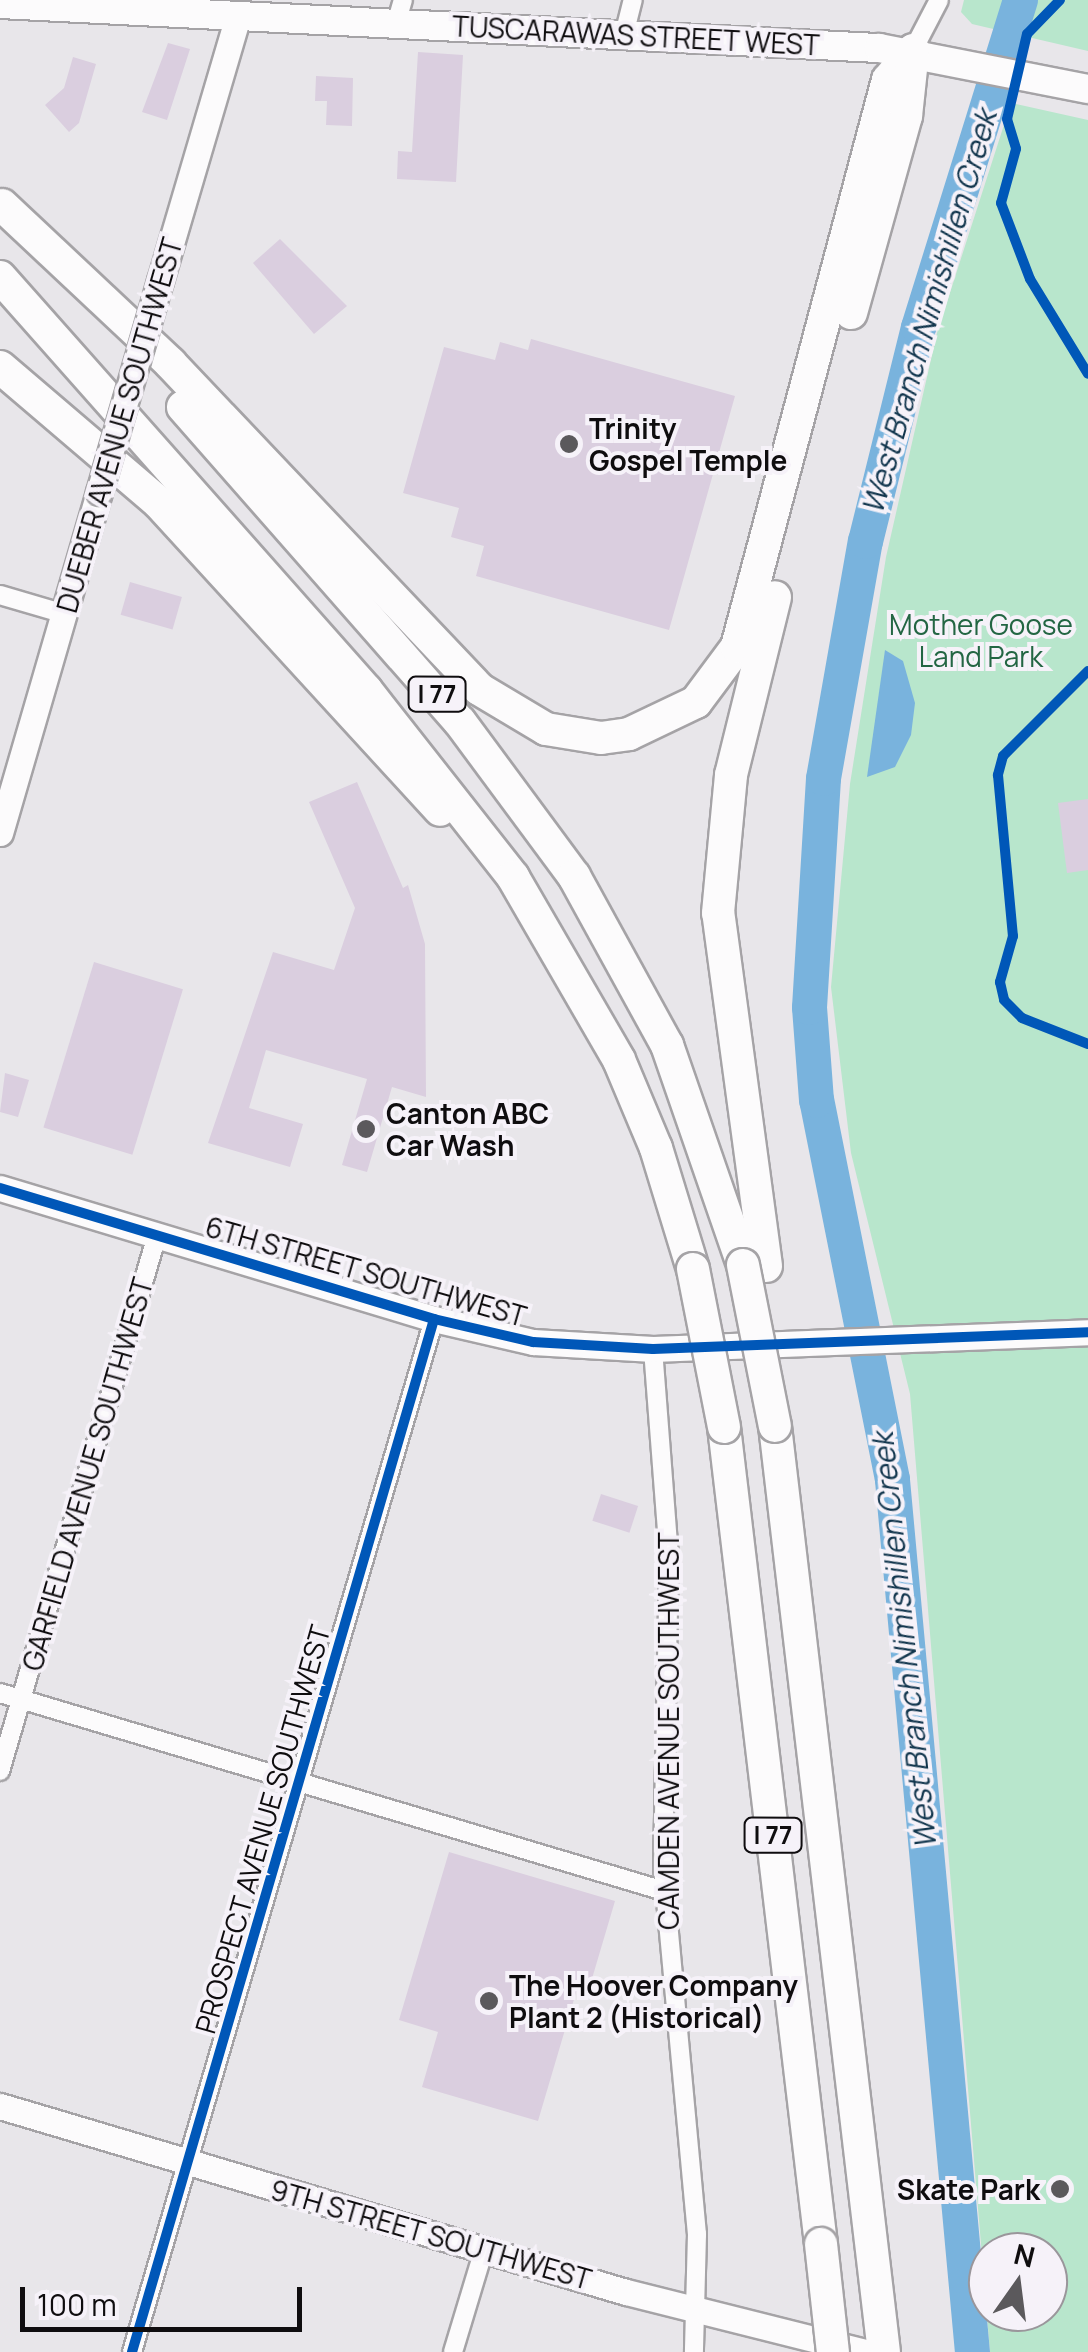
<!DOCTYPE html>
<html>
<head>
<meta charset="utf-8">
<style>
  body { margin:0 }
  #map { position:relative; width:1088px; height:2352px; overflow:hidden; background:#e8e6ea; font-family:Manrope,sans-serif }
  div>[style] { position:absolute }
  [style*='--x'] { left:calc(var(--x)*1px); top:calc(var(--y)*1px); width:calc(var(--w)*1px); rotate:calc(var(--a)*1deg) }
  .green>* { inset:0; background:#b8e6cc }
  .water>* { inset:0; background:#79b3dd }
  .river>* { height:35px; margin:-17.5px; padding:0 17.5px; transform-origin:17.5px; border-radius:17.5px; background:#79b3dd }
  .building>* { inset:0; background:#dacedf; transform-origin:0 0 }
  .roads { filter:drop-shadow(2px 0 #a5a3a6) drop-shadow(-2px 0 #a5a3a6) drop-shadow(0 2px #a5a3a6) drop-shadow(0 -2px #a5a3a6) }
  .street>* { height:18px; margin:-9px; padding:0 9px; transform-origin:9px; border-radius:9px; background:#fcfbfc }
  .secondary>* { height:25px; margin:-12.5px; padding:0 12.5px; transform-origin:12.5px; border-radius:12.5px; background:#fcfbfc }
  .primary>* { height:28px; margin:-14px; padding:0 14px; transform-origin:14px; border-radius:14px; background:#fcfbfc }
  .highway>* { height:32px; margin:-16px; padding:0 16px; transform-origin:16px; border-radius:16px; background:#fcfbfc }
  .bridges { filter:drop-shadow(2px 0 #a5a3a6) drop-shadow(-2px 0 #a5a3a6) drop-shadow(0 2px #a5a3a6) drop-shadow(0 -2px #a5a3a6) }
  .secondary-bridge>* { height:25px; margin:-12.5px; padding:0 12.5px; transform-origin:12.5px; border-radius:12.5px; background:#fcfbfc }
  .highway-bridge>* { height:32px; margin:-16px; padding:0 16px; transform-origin:16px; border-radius:16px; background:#fcfbfc }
  .cycleway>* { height:10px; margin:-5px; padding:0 5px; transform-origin:5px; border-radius:5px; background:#0057b8 }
  .dots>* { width:28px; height:28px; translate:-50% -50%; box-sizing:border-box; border:5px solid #f6f2f9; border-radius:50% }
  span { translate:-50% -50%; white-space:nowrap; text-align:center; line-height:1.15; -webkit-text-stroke:8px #f6f2f9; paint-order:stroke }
  .shield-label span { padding:2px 8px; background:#f6f2f9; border:2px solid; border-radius:8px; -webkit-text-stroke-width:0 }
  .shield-label { font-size:25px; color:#0f0d0f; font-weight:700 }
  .street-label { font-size:28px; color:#0f0d0f }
  .poi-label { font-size:28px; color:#0f0d0f; font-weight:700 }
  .left { translate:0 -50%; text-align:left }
  .right { translate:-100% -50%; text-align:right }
  .park-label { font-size:28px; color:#236643 }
  .water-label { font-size:30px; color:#11354d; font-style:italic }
  .north { position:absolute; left:968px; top:2232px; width:100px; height:100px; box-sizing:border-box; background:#f6f2f9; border:2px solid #9a969b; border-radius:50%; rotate:14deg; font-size:28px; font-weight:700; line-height:40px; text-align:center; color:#0f0d0f }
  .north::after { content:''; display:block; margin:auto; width:35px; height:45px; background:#5b595c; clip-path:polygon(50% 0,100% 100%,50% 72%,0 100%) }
  .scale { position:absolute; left:20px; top:2287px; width:282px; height:45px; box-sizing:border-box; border:5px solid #0f0d0f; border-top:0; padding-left:12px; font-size:30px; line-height:35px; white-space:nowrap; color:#0f0d0f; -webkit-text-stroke:8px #f6f2f9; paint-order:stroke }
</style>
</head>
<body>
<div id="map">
  <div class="green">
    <i style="clip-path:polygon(964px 0,1088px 0,1088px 51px,972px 24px,961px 12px)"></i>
    <i style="clip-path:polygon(evenodd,1011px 103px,1088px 120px,1088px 2352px,990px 2352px,910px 1394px,851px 1153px,831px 987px,850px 784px,886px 557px,937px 333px,1011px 103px,988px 2252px,1048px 2252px,1048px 2312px,988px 2312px,988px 2252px)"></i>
  </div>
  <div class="water">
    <i style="clip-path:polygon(885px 650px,903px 661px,915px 703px,911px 735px,895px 767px,867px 777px)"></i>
  </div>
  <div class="river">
    <i style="--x:972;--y:2352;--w:877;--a:-95.24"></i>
    <i style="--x:892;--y:1479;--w:387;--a:-101.3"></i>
    <i style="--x:816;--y:1100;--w:93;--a:-94.3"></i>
    <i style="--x:809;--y:1007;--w:229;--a:-86.5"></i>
    <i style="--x:823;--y:778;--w:241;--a:-80"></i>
    <i style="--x:865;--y:541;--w:220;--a:-76.1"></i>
    <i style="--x:918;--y:327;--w:343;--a:-72.7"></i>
  </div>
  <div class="building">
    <i style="clip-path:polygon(168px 43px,190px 49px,167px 120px,142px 112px)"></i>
    <i style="clip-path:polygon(418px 52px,463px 55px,456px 182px,397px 179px,398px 151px,412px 152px)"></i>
    <i style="clip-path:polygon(73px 57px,96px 64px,79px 123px,69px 132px,45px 105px,64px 88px)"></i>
    <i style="clip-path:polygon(316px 76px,353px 78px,352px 126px,326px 125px,327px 101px,315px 101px)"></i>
    <i style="clip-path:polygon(280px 239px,347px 306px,314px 334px,253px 263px)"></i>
    <i style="clip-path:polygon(531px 339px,735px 396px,669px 630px,476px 576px,484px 546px,451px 537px,459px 508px,403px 493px,444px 347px,495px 360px,500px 342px,528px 350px)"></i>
    <i style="left:130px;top:582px;width:54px;height:34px;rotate:16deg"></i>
    <i style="clip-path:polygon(357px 782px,403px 888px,408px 885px,425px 944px,426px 1097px,392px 1087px,367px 1172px,342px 1165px,367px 1079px,266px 1050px,249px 1108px,303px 1124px,290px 1167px,208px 1143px,273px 952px,334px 970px,355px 908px,309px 802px)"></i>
    <i style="clip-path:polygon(1088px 799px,1088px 870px,1067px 873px,1058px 803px)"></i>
    <i style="left:94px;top:962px;width:93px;height:173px;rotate:17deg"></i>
    <i style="clip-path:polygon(5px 1073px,29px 1080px,18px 1117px,0 1112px)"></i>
    <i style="left:601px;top:1494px;width:39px;height:28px;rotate:18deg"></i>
    <i style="clip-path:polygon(449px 1852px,615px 1901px,591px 1982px,580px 1979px,538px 2121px,422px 2087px,438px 2032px,399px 2020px)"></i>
  </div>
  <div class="roads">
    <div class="street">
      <i style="--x:396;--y:24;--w:25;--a:-74"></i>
      <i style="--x:624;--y:35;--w:36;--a:-76"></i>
      <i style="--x:913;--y:50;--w:56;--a:-62.5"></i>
      <i style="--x:0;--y:595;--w:68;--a:16.3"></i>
      <i style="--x:653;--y:1349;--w:207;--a:85.6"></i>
      <i style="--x:669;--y:1555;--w:313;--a:91.1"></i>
      <i style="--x:663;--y:1868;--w:368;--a:84.7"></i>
      <i style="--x:697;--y:2234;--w:118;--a:91.5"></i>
      <i style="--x:0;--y:1693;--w:693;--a:16.6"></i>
      <i style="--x:0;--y:1771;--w:559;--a:-73.67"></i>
      <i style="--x:132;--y:2352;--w:1076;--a:-73.7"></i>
      <i style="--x:453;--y:2352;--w:108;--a:-73.2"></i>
    </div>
    <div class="secondary">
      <i style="--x:160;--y:281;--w:276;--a:-73.6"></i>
      <i style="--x:0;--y:833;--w:355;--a:-73.8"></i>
      <i style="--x:0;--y:1188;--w:453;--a:16.8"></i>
      <i style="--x:434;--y:1319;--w:102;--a:13.1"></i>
      <i style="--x:533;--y:1342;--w:120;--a:3.3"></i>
      <i style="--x:653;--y:1349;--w:435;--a:-2.2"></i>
      <i style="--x:0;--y:2106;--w:653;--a:16.55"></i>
      <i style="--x:626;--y:2292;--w:246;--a:14.1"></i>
    </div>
    <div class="primary">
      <i style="--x:0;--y:4;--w:880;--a:2.87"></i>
      <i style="--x:879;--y:48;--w:213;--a:11.1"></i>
    </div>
    <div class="highway">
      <i style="--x:2;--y:205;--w:231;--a:43.2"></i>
      <i style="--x:170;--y:363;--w:449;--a:46.5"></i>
      <i style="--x:479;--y:689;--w:78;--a:30.8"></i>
      <i style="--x:546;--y:729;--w:56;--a:9.3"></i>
      <i style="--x:601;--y:738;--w:28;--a:-8"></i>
      <i style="--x:629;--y:734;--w:74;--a:-25.5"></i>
      <i style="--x:696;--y:702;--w:69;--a:-53.3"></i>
      <i style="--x:737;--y:647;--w:587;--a:-75.09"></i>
      <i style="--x:888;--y:80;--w:39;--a:-50"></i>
      <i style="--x:0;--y:277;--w:552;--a:48.45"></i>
      <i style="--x:366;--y:690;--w:238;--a:51.8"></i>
      <i style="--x:513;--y:877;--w:211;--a:59.9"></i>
      <i style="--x:619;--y:1060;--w:95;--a:67.2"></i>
      <i style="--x:656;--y:1148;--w:127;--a:73"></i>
      <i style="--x:851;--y:313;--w:205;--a:-74.4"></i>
      <i style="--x:906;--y:116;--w:66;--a:-83.9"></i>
      <i style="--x:0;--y:367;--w:209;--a:40.5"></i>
      <i style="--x:159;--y:503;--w:416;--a:47.5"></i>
      <i style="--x:183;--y:407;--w:419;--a:48.7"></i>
      <i style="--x:460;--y:722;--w:192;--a:53.5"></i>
      <i style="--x:574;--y:876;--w:193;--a:61.2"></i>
      <i style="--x:667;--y:1045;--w:233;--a:70.9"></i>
      <i style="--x:766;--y:1266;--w:356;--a:-97.7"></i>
      <i style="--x:718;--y:913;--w:139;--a:-84.6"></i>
      <i style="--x:731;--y:775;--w:183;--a:-76.1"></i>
      <i style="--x:775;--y:1426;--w:932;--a:83.29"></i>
      <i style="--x:724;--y:1427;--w:823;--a:83.23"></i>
    </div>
  </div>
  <div class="bridges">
    <div class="secondary-bridge">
      <i style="--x:99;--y:492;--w:220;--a:-73.9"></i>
    </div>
    <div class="highway-bridge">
      <i style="--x:743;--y:1265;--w:164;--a:78.8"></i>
      <i style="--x:693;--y:1269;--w:161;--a:78.9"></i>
      <i style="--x:821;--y:2244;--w:109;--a:83.7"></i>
    </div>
  </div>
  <div class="cycleway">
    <i style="--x:1060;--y:0;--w:47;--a:134.1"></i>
    <i style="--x:1027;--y:34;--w:87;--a:103.2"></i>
    <i style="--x:1007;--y:119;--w:31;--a:73"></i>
    <i style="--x:1016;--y:149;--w:56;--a:105.5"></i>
    <i style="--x:1001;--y:203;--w:81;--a:69.1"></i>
    <i style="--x:1030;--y:279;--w:111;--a:58.6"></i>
    <i style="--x:1088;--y:671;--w:120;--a:135"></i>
    <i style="--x:1003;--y:756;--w:20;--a:105"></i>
    <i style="--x:998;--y:775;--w:162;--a:84.7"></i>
    <i style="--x:1013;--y:936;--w:48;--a:105.8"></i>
    <i style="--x:1000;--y:982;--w:18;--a:77"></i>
    <i style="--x:1004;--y:1000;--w:25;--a:45"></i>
    <i style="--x:1022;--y:1018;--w:71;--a:21.5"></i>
    <i style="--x:0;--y:1188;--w:453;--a:16.8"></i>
    <i style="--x:434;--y:1319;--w:102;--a:13.1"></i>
    <i style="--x:533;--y:1342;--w:120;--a:3.3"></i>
    <i style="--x:653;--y:1349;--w:435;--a:-2.2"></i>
    <i style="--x:132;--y:2352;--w:1076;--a:-73.7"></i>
  </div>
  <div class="dots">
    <i style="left:569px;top:444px;background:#5b595c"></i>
    <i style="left:366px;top:1129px;background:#5b595c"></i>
    <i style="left:489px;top:2001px;background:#5b595c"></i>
    <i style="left:1060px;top:2189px;background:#5b595c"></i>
  </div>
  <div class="shield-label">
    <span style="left:437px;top:694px">I 77</span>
    <span style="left:773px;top:1835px">I 77</span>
  </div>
  <div class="street-label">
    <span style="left:636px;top:35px;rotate:3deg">TUSCARAWAS STREET WEST</span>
    <span style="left:119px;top:425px;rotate:-74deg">DUEBER AVENUE SOUTHWEST</span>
    <span style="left:366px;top:1271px;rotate:16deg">6TH STREET SOUTHWEST</span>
    <span style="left:87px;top:1474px;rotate:-74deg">GARFIELD AVENUE SOUTHWEST</span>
    <span style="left:668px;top:1731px;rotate:-90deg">CAMDEN AVENUE SOUTHWEST</span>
    <span style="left:262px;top:1829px;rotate:-74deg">PROSPECT AVENUE SOUTHWEST</span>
    <span style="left:431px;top:2234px;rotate:16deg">9TH STREET SOUTHWEST</span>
  </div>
  <div class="poi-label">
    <span class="left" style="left:589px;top:444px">Trinity<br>Gospel Temple</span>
    <span class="left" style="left:386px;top:1129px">Canton ABC<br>Car Wash</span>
    <span class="left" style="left:509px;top:2001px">The Hoover Company<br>Plant 2 (Historical)</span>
    <span class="right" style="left:1040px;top:2189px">Skate Park</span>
  </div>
  <div class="park-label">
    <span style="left:981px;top:640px">Mother Goose<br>Land Park</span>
  </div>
  <div class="water-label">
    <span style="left:929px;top:312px;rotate:-74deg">West Branch Nimishillen Creek</span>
    <span style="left:904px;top:1641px;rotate:-96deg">West Branch Nimishillen Creek</span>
  </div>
  <div class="north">N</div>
  <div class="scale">100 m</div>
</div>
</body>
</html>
